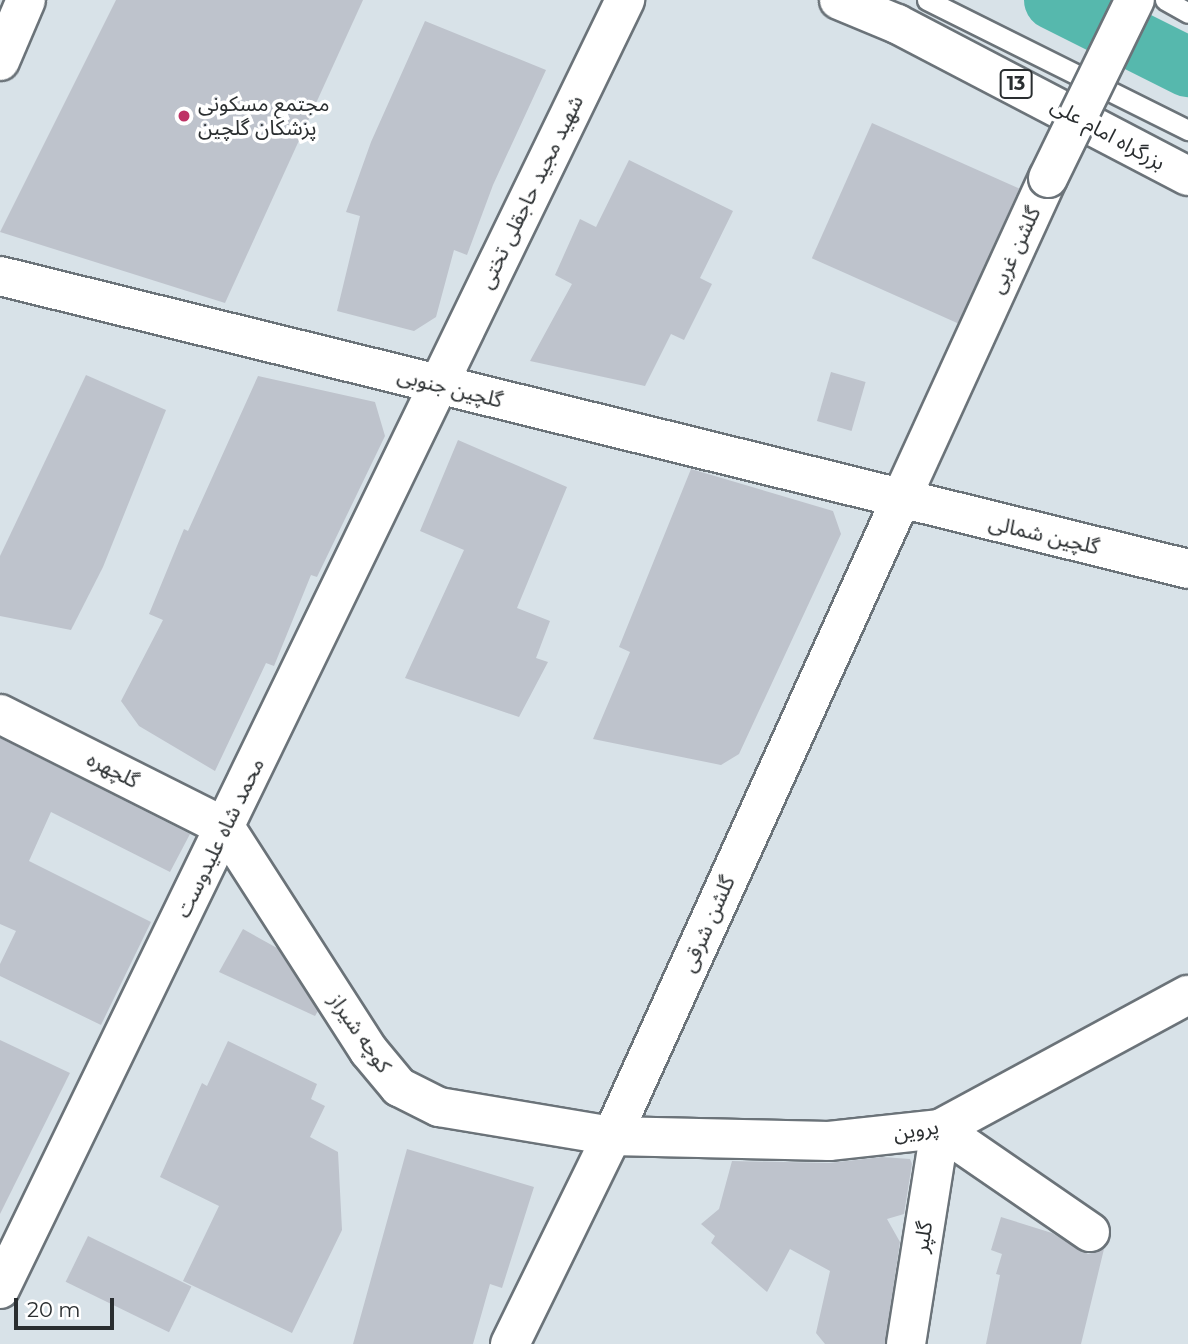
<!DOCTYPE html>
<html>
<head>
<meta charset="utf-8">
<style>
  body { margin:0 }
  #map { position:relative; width:1188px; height:1344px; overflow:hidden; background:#d8e2e8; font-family:Montserrat,"Noto Sans Arabic",sans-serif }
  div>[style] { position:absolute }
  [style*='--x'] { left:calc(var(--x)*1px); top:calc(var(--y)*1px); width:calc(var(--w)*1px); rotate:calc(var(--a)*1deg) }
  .river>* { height:60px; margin:-30px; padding:0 30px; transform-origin:30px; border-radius:30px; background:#56b8ad }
  .building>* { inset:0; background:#bec3cc; transform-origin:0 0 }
  .roads { filter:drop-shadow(2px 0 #6b7379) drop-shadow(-2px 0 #6b7379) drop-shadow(0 2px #6b7379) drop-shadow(0 -2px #6b7379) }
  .lane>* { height:19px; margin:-9.5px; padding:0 9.5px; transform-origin:9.5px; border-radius:9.5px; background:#fff }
  .street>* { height:38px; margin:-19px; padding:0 19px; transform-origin:19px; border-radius:19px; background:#fff }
  .secondary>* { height:38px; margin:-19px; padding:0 19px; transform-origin:19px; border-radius:19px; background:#fff }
  .highway>* { height:38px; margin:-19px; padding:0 19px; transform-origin:19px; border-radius:19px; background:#fff }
  .bridges { filter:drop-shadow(2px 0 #6b7379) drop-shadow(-2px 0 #6b7379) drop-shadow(0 2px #6b7379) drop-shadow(0 -2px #6b7379) }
  .secondary-bridge>* { height:38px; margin:-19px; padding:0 19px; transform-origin:19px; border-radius:19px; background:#fff }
  .dots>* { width:19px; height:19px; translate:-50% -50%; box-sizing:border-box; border:4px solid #fff; border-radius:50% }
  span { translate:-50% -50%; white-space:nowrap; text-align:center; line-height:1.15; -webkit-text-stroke:7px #fff; paint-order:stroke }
  .shield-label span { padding:2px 5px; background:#fff; border:2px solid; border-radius:5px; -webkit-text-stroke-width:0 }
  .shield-label { font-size:19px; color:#2a2e30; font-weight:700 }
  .poi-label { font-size:21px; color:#2a2e30 }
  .left { translate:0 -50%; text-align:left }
  .street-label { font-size:21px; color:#2a2e30 }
  .scale { position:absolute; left:14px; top:1298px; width:100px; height:32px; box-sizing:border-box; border:4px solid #2a2e30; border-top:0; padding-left:9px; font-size:21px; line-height:24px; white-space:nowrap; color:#2a2e30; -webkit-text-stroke:5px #fff; paint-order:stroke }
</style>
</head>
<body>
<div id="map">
  <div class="river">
    <i style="--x:1054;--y:0;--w:150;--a:26.6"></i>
  </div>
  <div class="building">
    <i style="clip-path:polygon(116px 0,363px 0,225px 303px,0 232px)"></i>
    <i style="clip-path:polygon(425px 21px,546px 70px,493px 185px,467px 255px,454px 250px,436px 317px,414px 331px,337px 311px,360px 216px,346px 212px,371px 142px)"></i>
    <i style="left:872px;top:123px;width:161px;height:148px;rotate:24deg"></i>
    <i style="clip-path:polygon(629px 160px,733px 211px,700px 278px,712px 284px,684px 340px,671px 334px,645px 386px,530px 361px,572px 284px,555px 275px,580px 219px,596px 227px)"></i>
    <i style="left:831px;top:372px;width:36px;height:51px;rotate:16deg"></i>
    <i style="clip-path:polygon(86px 375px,166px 410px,103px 567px,71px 630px,0 616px,0 556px)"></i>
    <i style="clip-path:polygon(258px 376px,375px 402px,385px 436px,317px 577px,311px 575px,274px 666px,266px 663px,215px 771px,139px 726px,121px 701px,163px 620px,149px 614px,184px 529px,188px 531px)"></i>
    <i style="clip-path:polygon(458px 440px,567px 487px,517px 608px,550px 621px,536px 658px,548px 662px,519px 717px,405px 678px,464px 550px,420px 531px)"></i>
    <i style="clip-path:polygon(691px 469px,833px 511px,841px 534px,739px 754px,721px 765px,593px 739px,630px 652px,619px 647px)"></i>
    <i style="clip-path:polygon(0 738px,190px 834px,170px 872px,51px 812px,29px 861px,151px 922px,101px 1025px,0 976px,0 964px,16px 931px,0 924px)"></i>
    <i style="clip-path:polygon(243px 929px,277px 948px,318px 1011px,315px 1016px,219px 972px)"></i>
    <i style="clip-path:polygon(0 1040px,70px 1073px,0 1214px)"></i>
    <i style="clip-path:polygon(228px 1041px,317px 1084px,311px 1099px,325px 1106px,310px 1137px,338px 1152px,342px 1230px,292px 1333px,183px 1281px,219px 1206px,160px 1177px,202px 1083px,207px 1086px)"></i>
    <i style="clip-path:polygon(407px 1149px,534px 1187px,502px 1288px,490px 1284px,473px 1344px,353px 1344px)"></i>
    <i style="clip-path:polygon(882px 1157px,910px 1159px,912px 1164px,904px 1214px,887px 1219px,900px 1242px,885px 1344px,825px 1344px,816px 1333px,830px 1271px,790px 1249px,767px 1292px,711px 1243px,715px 1236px,701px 1224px,719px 1209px,732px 1161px,829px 1163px)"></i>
    <i style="clip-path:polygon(1001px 1217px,1052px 1233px,1088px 1254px,1104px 1249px,1081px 1344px,986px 1344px,1000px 1275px,996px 1274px,1002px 1254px,991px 1250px)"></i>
    <i style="left:88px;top:1236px;width:115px;height:51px;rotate:26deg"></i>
  </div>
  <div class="roads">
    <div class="lane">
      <i style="--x:927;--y:0;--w:292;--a:26.5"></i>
      <i style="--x:1165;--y:0;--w:26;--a:29"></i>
    </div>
    <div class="street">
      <i style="--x:0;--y:61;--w:66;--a:-66.9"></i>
      <i style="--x:0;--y:714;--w:252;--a:26.7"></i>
      <i style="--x:225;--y:827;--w:266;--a:57.3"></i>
      <i style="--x:369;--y:1051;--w:47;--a:50.2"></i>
      <i style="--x:399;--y:1087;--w:45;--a:26.6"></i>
      <i style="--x:439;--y:1107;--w:175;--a:9.5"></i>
      <i style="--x:612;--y:1136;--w:217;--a:1.3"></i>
      <i style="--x:829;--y:1141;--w:112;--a:-6.2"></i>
      <i style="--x:940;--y:1129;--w:282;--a:-28.4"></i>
      <i style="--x:0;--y:1289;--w:1433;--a:-64.13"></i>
      <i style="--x:510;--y:1344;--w:232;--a:-63.9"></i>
      <i style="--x:612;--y:1136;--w:697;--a:-65.6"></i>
      <i style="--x:906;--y:1344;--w:218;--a:-81"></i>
      <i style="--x:940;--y:1129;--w:182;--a:34.5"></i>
    </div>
    <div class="secondary">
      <i style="--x:0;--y:276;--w:1224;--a:13.85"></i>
      <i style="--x:900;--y:501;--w:355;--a:-65.4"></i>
    </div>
    <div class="highway">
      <i style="--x:839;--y:0;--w:63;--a:22.5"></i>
      <i style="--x:897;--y:24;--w:328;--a:27.6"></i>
    </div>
  </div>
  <div class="bridges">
    <div class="secondary-bridge">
      <i style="--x:1048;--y:178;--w:198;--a:-64"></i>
    </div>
  </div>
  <div class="dots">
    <i style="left:184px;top:116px;background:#be3265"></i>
  </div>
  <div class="shield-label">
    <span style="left:1016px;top:84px">13</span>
  </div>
  <div class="poi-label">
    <span class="left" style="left:198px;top:116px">مجتمع مسکونی<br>پزشکان گلچین</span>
  </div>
  <div class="street-label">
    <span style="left:1108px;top:134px;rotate:29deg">بزرگراه امام علی</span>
    <span style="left:531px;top:192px;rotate:-64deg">شهید مجید حاجقلی تختی</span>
    <span style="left:1015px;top:250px;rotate:-65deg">گلشن غربی</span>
    <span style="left:450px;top:388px;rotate:14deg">گلچین جنوبی</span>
    <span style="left:1044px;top:535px;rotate:13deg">گلچین شمالی</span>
    <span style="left:113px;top:770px;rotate:27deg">گلچهره</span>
    <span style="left:220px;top:838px;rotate:-64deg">محمد شاه علیدوست</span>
    <span style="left:708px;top:924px;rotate:-66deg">گلشن شرقی</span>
    <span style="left:360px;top:1033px;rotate:55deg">کوچه شیراز</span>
    <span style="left:916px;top:1130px;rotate:-9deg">پروین</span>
    <span style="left:923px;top:1237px;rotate:-81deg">گلپر</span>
  </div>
  <div class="scale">20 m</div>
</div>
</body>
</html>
